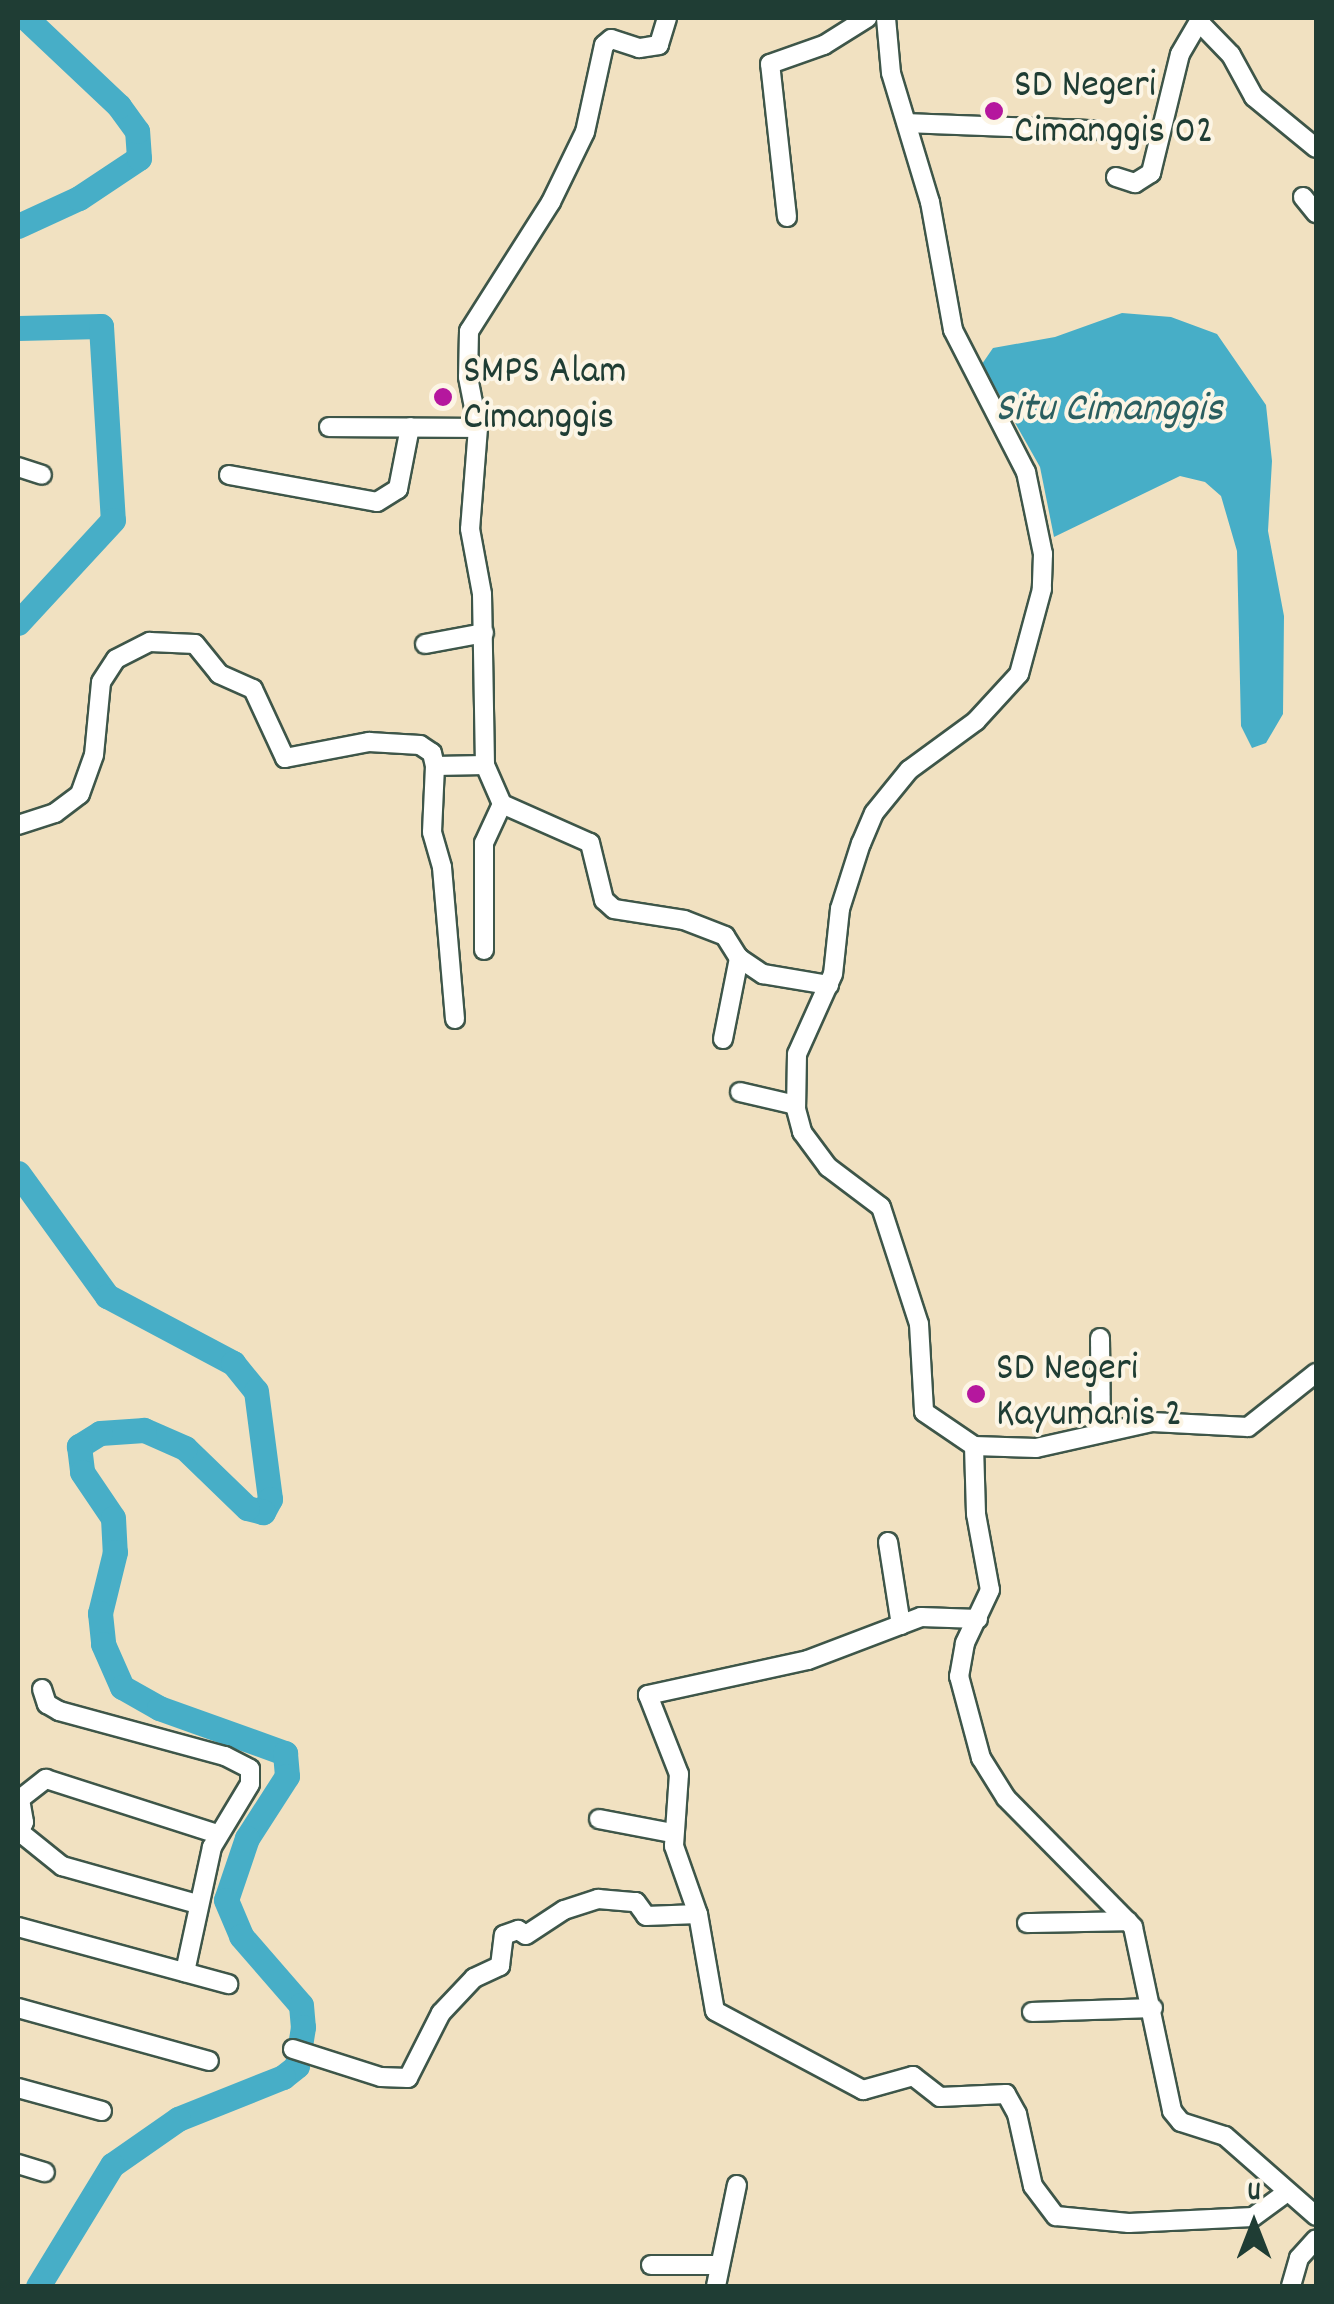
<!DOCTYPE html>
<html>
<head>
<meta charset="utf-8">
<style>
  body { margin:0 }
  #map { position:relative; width:1334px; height:2304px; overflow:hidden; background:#f1e1c1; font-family:Dekko,sans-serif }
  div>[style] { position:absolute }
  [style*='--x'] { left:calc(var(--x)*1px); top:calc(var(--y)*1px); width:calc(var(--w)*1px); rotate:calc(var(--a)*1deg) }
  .water>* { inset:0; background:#47aec7 }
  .river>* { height:25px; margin:-12.5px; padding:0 12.5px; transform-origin:12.5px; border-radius:12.5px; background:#47aec7 }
  .roads { filter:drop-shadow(2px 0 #3e5649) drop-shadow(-2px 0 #3e5649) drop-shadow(0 2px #3e5649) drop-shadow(0 -2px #3e5649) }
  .minor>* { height:18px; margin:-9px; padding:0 9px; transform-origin:9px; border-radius:9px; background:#fff }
  .dots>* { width:28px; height:28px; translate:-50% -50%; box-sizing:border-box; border:5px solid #fcf5e5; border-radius:50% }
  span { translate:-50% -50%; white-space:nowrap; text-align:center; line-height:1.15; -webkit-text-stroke:8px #fcf5e5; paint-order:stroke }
  .poi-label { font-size:40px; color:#1f3d34 }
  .left { translate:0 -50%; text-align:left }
  .water-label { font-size:42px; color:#2b5f60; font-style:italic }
  .frame { position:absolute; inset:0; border:20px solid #1f3d34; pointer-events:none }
  .north { position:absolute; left:1204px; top:2174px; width:100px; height:100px; -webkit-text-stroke:8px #fcf5e5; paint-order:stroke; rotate:0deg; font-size:28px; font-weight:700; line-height:40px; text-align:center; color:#1f3d34 }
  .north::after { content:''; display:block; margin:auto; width:35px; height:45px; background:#1f3d34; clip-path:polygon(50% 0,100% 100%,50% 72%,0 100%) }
</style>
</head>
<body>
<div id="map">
  <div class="water">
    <i style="clip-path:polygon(1122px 313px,1171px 317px,1217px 334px,1266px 405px,1272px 461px,1268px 531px,1284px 616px,1283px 714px,1266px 743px,1252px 748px,1241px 726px,1237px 551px,1221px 496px,1205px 482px,1180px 476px,1054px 537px,1040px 467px,982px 364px,993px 348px,1055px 337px)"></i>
  </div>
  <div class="river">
    <i style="--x:18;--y:226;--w:67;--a:-24.7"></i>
    <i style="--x:79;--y:198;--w:72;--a:-33.7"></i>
    <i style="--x:139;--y:158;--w:27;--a:-94"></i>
    <i style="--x:137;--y:131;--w:31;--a:-126"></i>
    <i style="--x:119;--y:106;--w:128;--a:-136.6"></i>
    <i style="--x:18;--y:328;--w:83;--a:-1.4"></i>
    <i style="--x:101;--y:326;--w:194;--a:86.5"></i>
    <i style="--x:113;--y:520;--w:140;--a:132.7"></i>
    <i style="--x:18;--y:1173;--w:152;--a:54.1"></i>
    <i style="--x:107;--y:1296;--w:143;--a:28"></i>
    <i style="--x:233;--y:1363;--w:36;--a:51"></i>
    <i style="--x:256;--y:1391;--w:109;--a:82.6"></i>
    <i style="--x:270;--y:1499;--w:15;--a:118"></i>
    <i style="--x:263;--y:1512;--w:16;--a:-166"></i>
    <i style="--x:247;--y:1508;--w:86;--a:-135.9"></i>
    <i style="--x:185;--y:1448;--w:45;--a:-156.3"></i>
    <i style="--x:144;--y:1430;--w:44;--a:176.1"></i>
    <i style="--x:100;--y:1433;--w:25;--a:148"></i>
    <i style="--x:79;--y:1446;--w:26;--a:83"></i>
    <i style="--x:82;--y:1472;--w:55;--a:56"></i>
    <i style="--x:113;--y:1518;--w:34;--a:87"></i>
    <i style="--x:115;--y:1552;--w:63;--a:103.8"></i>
    <i style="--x:100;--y:1613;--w:31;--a:84"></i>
    <i style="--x:103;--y:1644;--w:47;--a:66.2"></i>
    <i style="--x:122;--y:1687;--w:43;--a:29.6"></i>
    <i style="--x:159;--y:1708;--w:134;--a:19.7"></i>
    <i style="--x:285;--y:1753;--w:23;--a:85"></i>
    <i style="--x:287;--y:1776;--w:74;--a:122.8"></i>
    <i style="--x:247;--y:1838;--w:65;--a:108.7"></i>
    <i style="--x:226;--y:1900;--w:39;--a:67"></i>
    <i style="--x:241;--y:1936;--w:91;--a:49"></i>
    <i style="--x:301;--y:2005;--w:22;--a:85"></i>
    <i style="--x:303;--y:2027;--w:39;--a:99"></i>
    <i style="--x:297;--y:2066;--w:18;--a:142"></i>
    <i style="--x:283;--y:2077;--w:113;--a:158.2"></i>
    <i style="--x:178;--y:2119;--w:80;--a:145.1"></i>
    <i style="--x:112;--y:2165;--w:142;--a:121.4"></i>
  </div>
  <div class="roads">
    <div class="minor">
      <i style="--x:667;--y:18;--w:28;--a:107"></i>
      <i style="--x:659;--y:45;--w:20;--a:171"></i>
      <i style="--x:639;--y:48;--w:29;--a:-162"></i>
      <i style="--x:611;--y:39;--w:9;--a:139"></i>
      <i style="--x:604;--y:45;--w:89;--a:102.3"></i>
      <i style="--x:585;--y:132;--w:78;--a:115.9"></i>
      <i style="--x:551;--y:202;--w:153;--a:122.4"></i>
      <i style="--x:469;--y:331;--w:46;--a:91.2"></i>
      <i style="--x:468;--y:377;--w:52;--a:78.9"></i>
      <i style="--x:478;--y:428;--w:101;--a:94.5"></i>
      <i style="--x:470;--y:529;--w:66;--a:79.5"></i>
      <i style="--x:482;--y:594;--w:171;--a:89"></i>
      <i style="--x:485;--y:765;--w:43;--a:66.4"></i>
      <i style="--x:502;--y:804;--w:96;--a:23.9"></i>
      <i style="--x:590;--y:843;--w:59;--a:76.2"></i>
      <i style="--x:604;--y:900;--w:13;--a:42"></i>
      <i style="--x:614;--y:909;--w:71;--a:8.9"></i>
      <i style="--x:684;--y:920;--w:44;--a:21.3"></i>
      <i style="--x:725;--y:936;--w:26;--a:58"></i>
      <i style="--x:739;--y:958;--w:29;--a:34"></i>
      <i style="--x:763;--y:974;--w:67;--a:9.5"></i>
      <i style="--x:886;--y:18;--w:55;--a:84.8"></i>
      <i style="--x:891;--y:73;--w:135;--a:73.2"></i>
      <i style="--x:930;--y:202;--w:130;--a:79.8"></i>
      <i style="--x:953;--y:330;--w:160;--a:62.8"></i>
      <i style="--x:1026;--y:472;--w:84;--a:78.3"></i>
      <i style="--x:1043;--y:554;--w:35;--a:92"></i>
      <i style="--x:1042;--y:589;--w:88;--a:105.1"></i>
      <i style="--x:1019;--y:674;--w:64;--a:132.5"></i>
      <i style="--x:976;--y:721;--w:83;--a:143.8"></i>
      <i style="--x:909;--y:770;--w:55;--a:129.1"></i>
      <i style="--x:874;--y:813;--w:33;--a:113"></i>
      <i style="--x:861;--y:843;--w:69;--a:107.7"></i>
      <i style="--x:840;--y:909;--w:65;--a:96.1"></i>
      <i style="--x:833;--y:974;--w:88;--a:114.2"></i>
      <i style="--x:797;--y:1054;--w:55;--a:91"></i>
      <i style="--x:796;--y:1109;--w:24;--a:75"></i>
      <i style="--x:802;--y:1132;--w:44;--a:53.4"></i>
      <i style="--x:828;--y:1167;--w:66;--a:37"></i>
      <i style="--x:881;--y:1207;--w:123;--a:72"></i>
      <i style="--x:919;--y:1324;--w:88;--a:86.7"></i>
      <i style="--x:924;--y:1412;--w:60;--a:34.2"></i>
      <i style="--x:974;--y:1446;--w:62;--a:1.8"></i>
      <i style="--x:1036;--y:1448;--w:119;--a:-12.6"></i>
      <i style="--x:1152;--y:1422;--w:96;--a:3"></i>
      <i style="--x:1248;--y:1427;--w:87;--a:-38.5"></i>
      <i style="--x:1201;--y:24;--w:43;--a:45.9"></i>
      <i style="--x:1231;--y:55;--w:48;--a:61.3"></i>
      <i style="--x:1254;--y:97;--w:80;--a:39.4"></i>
      <i style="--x:907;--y:123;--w:186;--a:2.2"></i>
      <i style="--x:1116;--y:177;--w:20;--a:18"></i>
      <i style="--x:1135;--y:183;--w:19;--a:-32"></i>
      <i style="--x:1151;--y:173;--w:122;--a:-76.3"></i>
      <i style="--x:1180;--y:54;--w:42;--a:-59.7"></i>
      <i style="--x:1303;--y:197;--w:21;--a:51"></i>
      <i style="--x:787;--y:217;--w:154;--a:-96.3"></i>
      <i style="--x:770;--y:64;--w:57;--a:-19.4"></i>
      <i style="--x:824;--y:45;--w:51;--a:-32.1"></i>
      <i style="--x:329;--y:427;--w:149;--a:0.4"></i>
      <i style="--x:18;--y:467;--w:25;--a:18"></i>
      <i style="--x:229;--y:475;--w:150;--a:10.3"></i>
      <i style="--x:377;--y:502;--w:25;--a:-32"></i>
      <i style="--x:398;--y:489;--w:63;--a:-79"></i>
      <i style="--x:425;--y:644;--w:60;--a:-10.6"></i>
      <i style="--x:18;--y:825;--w:39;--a:-18"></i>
      <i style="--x:55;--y:813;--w:31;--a:-37"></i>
      <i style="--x:80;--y:794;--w:41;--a:-70.3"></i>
      <i style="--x:94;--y:755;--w:73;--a:-84.5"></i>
      <i style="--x:101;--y:682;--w:27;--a:-57"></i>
      <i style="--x:116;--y:659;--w:38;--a:-27"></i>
      <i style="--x:150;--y:642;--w:45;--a:2.5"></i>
      <i style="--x:195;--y:644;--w:38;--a:51"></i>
      <i style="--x:219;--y:674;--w:37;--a:24"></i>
      <i style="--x:253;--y:689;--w:76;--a:65.1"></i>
      <i style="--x:285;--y:758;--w:86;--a:-10.8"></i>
      <i style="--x:369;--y:742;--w:51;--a:3.4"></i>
      <i style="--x:420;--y:745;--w:14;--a:34"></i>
      <i style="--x:432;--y:753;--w:13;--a:77"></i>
      <i style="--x:484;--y:950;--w:107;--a:-90"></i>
      <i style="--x:484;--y:843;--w:43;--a:-65.2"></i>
      <i style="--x:455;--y:1019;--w:153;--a:-94.9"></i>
      <i style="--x:442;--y:867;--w:36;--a:-106"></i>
      <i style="--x:432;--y:832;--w:66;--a:-87.4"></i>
      <i style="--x:435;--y:766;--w:50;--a:-1.1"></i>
      <i style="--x:723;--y:1039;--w:83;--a:-78.8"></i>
      <i style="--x:740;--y:1092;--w:57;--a:13.1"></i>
      <i style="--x:1100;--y:1338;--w:91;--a:89.4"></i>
      <i style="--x:974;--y:1446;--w:68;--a:88.3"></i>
      <i style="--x:976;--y:1514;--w:77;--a:79.6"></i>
      <i style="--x:990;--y:1590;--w:59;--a:115.3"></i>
      <i style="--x:965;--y:1643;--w:34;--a:100"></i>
      <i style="--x:959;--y:1676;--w:85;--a:75"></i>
      <i style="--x:981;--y:1758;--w:47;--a:58"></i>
      <i style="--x:1006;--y:1798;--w:181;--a:45.4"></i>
      <i style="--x:1133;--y:1927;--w:188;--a:78"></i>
      <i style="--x:1172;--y:2111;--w:14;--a:51"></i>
      <i style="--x:1181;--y:2122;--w:46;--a:17.7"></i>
      <i style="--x:1225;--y:2136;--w:121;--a:41.3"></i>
      <i style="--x:888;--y:1542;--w:84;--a:81.1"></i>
      <i style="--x:978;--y:1619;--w:57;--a:-178"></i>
      <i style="--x:921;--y:1617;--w:121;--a:159.2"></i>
      <i style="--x:808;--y:1660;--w:164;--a:167.7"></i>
      <i style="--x:648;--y:1695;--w:85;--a:68.6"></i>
      <i style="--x:679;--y:1774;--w:72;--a:94"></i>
      <i style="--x:674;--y:1846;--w:72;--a:70.6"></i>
      <i style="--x:698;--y:1914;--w:98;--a:80.1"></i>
      <i style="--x:715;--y:2011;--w:168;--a:28.1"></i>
      <i style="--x:863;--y:2090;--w:52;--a:-15.6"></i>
      <i style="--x:913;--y:2076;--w:34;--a:38"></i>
      <i style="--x:940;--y:2097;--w:66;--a:-2.6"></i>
      <i style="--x:1006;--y:2094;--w:23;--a:61"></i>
      <i style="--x:1017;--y:2114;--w:74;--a:77.5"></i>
      <i style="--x:1033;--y:2186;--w:38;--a:53"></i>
      <i style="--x:1056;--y:2216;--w:73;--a:5.5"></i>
      <i style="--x:1129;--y:2223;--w:124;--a:-2.8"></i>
      <i style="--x:1253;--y:2217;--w:42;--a:-36.3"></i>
      <i style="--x:42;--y:1689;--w:16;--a:72"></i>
      <i style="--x:47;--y:1704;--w:14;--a:30"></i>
      <i style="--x:59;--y:1711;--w:172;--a:15.2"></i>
      <i style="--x:225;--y:1756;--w:28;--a:27"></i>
      <i style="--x:250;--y:1769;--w:15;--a:90"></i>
      <i style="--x:250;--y:1784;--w:74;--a:121.1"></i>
      <i style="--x:212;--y:1847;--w:128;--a:102.2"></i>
      <i style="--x:599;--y:1819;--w:74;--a:10.9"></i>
      <i style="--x:21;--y:1833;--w:53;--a:38.8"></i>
      <i style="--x:62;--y:1866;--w:140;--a:15.7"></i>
      <i style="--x:18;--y:1835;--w:14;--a:-65"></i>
      <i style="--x:24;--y:1822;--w:23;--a:-100"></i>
      <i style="--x:20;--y:1799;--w:33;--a:-38"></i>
      <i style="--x:46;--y:1779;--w:180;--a:17.8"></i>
      <i style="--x:1027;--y:1923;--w:101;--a:-1.1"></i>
      <i style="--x:18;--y:1927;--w:218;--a:15.2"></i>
      <i style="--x:18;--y:2008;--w:198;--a:15.5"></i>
      <i style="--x:1032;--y:2012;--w:121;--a:-1.9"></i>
      <i style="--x:293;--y:2049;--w:92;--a:17.7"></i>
      <i style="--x:381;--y:2077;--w:27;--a:2"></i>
      <i style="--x:408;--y:2078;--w:73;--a:-63.1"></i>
      <i style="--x:441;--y:2013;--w:48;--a:-46.7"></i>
      <i style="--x:474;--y:1978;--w:29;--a:-25"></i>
      <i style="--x:500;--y:1966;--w:31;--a:-83"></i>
      <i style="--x:504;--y:1935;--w:15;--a:-20"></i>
      <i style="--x:518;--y:1930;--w:9;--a:32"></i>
      <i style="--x:526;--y:1935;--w:45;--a:-33.3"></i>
      <i style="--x:564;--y:1910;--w:36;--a:-18"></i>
      <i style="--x:598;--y:1899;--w:38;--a:5"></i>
      <i style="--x:636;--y:1902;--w:17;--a:54"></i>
      <i style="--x:646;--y:1916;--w:52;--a:-2.2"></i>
      <i style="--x:18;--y:2088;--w:87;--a:15.3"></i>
      <i style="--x:18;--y:2164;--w:28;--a:17"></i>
      <i style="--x:651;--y:2265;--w:66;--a:0"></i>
      <i style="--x:716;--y:2286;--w:103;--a:-78.3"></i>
      <i style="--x:1291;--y:2286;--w:29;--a:-74"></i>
      <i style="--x:1299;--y:2258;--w:25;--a:-48"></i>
    </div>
  </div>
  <div class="dots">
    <i style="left:994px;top:111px;background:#b5179e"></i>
    <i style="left:443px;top:397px;background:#b5179e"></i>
    <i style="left:976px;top:1394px;background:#b5179e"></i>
  </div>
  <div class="poi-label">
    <span class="left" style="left:1014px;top:111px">SD Negeri<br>Cimanggis 02</span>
    <span class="left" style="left:463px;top:397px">SMPS Alam<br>Cimanggis</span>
    <span class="left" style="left:996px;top:1394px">SD Negeri<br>Kayumanis 2</span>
  </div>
  <div class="water-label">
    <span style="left:1109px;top:411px">Situ Cimanggis</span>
  </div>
  <div class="frame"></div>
  <div class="north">U</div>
</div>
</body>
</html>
